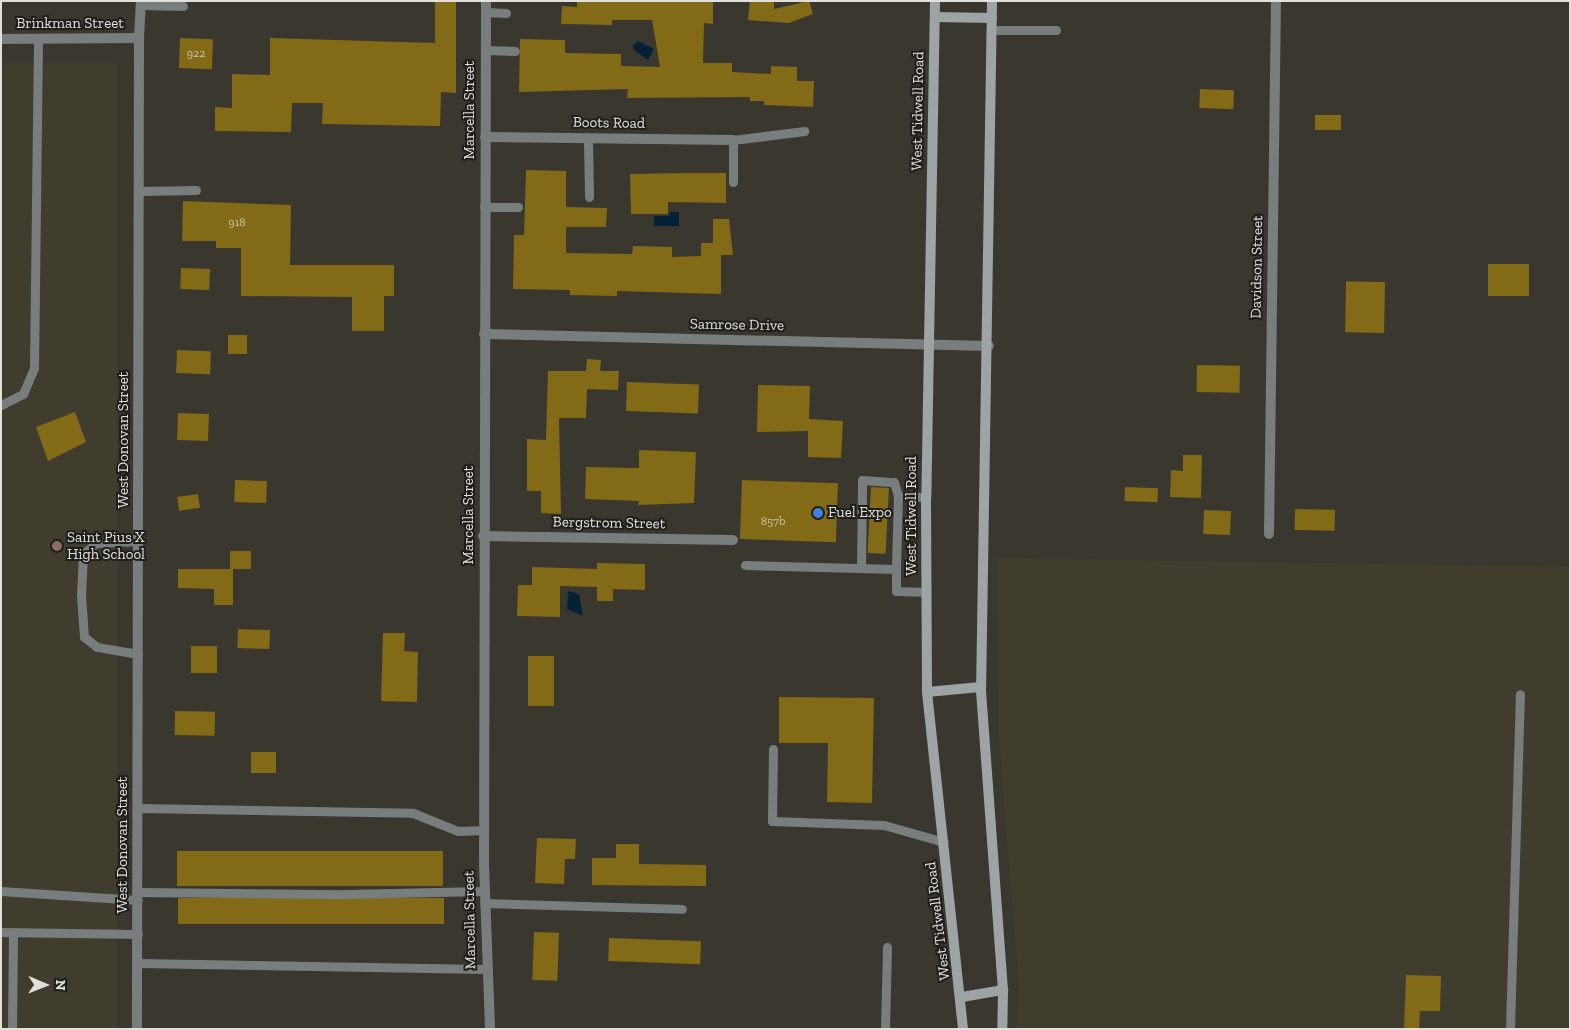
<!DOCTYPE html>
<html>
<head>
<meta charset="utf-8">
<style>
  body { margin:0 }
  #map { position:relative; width:1571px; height:1030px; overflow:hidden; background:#3a372f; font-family:"Zilla Slab",serif }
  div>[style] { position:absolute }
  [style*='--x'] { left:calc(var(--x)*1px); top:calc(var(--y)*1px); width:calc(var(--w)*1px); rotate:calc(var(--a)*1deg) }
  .built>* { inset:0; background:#413d2e; transform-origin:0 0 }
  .water>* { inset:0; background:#042135 }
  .building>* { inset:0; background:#826a17; transform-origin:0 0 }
  .service>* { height:9px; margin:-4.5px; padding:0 4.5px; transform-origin:4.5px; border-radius:4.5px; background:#787d7e }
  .minor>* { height:10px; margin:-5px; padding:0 5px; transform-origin:5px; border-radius:5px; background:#787d7e }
  .tertiary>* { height:10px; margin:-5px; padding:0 5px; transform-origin:5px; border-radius:5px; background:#787d7e }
  .secondary>* { height:10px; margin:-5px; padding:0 5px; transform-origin:5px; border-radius:5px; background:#9ca4a6 }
  .dots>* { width:14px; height:14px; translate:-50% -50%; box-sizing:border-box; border:2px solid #201e1b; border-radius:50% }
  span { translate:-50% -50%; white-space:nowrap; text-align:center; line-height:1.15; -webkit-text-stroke:4px #201e1b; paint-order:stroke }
  .number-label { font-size:12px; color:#cac2aa }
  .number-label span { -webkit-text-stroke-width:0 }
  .street-label { font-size:15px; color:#e2e0db }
  .poi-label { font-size:15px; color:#e2e0db }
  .left { translate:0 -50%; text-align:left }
  .frame { position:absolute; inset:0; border:2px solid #e2e0db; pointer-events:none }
  .north { position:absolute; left:20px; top:960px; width:50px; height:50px; -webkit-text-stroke:4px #201e1b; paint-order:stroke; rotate:91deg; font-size:14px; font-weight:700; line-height:20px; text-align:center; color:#e2e0db }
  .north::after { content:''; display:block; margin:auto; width:18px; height:22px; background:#e2e0db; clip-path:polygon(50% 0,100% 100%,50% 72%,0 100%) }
</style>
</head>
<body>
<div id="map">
  <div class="built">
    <i style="left:1px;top:63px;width:116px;height:966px"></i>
    <i style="clip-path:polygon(997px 558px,1570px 567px,1570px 1029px,1017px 1029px,1019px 988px,999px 739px)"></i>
  </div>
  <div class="water">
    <i style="clip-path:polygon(639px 41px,654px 49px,648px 60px,634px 50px,633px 45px)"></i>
    <i style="clip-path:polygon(670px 212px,679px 212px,679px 226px,654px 226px,654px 216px,669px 216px)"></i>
    <i style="clip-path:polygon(568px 591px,579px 594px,583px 616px,567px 609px)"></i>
  </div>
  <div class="building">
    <i style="clip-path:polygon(435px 1px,456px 1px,456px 93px,441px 92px,440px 126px,322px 124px,323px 103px,292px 103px,291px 132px,215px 131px,215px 107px,232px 108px,232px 74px,270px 75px,270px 38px,435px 43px)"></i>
    <i style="clip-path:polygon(577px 1px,713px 1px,713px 24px,704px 23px,703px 63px,732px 63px,732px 72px,771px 74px,771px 66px,797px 67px,797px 81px,814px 81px,813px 107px,764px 105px,764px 101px,750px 101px,750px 97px,627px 98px,628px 89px,519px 92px,520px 39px,565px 40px,565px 53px,621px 54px,621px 66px,660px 67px,652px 20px,612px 20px,612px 25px,561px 24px,562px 6px,577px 7px)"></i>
    <i style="clip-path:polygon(750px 1px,774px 1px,774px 9px,809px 1px,813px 14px,789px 23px,748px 20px)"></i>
    <i style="left:180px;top:38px;width:33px;height:30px;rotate:2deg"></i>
    <i style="left:1200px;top:89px;width:34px;height:19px;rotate:2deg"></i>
    <i style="left:1315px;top:115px;width:26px;height:15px"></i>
    <i style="clip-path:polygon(526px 170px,566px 171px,566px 207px,607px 208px,606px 227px,566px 227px,566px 253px,632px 254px,633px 246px,672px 247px,672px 257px,701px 256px,701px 243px,713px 243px,713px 219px,729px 219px,733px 255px,721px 255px,721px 294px,617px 291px,617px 296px,570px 295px,570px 290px,513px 289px,514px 235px,524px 235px)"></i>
    <i style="clip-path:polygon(684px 173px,726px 173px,726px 203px,668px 202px,668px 214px,631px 214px,630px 174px)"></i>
    <i style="clip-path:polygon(183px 201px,291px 205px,290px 265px,394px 265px,394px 296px,384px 296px,384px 331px,352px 331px,352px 297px,241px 296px,241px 248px,216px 248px,216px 241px,182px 241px)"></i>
    <i style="left:1488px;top:264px;width:41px;height:32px"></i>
    <i style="left:181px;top:268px;width:29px;height:21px;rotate:2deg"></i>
    <i style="left:1385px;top:282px;width:51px;height:39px;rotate:91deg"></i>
    <i style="left:228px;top:335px;width:19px;height:19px"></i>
    <i style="left:177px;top:350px;width:34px;height:23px;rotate:2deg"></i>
    <i style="clip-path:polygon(587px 359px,601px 360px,600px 371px,619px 371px,618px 390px,587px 389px,586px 418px,559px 418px,561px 514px,541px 513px,541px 491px,527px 491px,527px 439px,546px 440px,548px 371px,586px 371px)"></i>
    <i style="left:1197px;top:365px;width:43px;height:27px;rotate:1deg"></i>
    <i style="left:627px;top:382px;width:72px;height:29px;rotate:2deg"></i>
    <i style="clip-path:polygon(758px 385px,810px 386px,809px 419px,843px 421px,841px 458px,808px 457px,808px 431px,757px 432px)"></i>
    <i style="clip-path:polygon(75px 412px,86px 442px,48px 461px,36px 427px)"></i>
    <i style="left:178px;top:413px;width:31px;height:27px;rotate:2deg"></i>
    <i style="clip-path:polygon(639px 450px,696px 452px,694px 503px,638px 505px,639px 501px,585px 499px,586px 467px,639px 468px)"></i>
    <i style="clip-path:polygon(1183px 455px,1202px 455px,1201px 498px,1170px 497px,1171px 470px,1183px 471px)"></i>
    <i style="left:235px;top:480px;width:32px;height:22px;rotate:2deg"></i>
    <i style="left:742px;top:480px;width:96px;height:59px;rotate:2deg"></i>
    <i style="left:871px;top:487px;width:18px;height:66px;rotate:3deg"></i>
    <i style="left:1125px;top:487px;width:33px;height:14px;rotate:2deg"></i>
    <i style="left:198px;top:494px;width:14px;height:21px;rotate:82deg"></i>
    <i style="left:1295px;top:509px;width:40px;height:21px;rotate:1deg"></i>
    <i style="left:1204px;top:510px;width:27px;height:24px;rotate:2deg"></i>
    <i style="clip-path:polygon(230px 551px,251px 551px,251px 569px,233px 569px,233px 605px,214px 605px,214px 589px,178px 588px,178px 569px,230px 569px)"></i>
    <i style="clip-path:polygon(597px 563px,645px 564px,645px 590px,613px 589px,613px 601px,597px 601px,597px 587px,560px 586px,560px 617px,517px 616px,518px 585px,532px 585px,532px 567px,597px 569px)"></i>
    <i style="left:238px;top:629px;width:32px;height:19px;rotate:2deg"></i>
    <i style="clip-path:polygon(383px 633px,405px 633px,404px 651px,418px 652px,417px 702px,381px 701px)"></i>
    <i style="left:191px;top:646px;width:26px;height:27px"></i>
    <i style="left:528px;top:656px;width:26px;height:50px"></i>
    <i style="clip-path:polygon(779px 697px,874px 698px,872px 803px,827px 802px,828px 743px,779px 743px)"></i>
    <i style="left:175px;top:711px;width:40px;height:24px;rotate:1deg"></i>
    <i style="left:251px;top:752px;width:25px;height:21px"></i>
    <i style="clip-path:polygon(537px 838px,576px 839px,575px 859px,565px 859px,564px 884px,535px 883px)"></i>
    <i style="clip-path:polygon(616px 844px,639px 844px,639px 864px,706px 865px,706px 886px,592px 885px,592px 858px,616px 858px)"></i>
    <i style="left:177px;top:851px;width:266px;height:35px"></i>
    <i style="left:444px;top:898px;width:26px;height:266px;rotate:90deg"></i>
    <i style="left:534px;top:932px;width:25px;height:48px;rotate:2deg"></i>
    <i style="left:609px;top:938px;width:92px;height:23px;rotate:2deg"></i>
    <i style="clip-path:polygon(1406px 975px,1441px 976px,1440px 1011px,1420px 1011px,1419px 1029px,1404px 1029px)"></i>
  </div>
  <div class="service">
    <i style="--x:141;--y:5;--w:42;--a:1.4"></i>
    <i style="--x:486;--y:12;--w:20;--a:3"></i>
    <i style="--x:992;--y:30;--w:64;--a:0"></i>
    <i style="--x:486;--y:50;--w:29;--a:2"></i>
    <i style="--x:588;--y:138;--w:59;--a:89"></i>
    <i style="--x:733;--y:182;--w:42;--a:-90"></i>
    <i style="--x:733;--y:140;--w:72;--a:-7.2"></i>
    <i style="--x:140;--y:191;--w:56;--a:-1"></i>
    <i style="--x:484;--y:207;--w:34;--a:0"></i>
    <i style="--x:1;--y:405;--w:25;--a:-27"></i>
    <i style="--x:23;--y:394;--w:28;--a:-67"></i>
    <i style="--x:34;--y:368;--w:329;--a:-89.3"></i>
    <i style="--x:926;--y:497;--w:28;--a:-178"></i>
    <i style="--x:898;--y:496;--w:73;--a:91.6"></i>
    <i style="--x:896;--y:569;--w:22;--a:90"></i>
    <i style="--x:896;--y:591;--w:30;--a:2"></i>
    <i style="--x:745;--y:565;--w:151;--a:1.5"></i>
    <i style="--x:861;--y:568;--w:88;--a:-89.3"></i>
    <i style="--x:862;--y:480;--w:32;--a:4"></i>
    <i style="--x:894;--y:482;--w:15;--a:74"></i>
    <i style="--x:138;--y:654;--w:42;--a:-170.3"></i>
    <i style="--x:97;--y:647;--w:16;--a:-142"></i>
    <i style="--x:84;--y:637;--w:42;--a:-94.1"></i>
    <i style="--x:81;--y:595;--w:41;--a:-87.2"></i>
    <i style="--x:83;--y:554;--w:17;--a:-40"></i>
    <i style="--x:96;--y:543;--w:43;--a:-2.7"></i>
    <i style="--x:773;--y:749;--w:72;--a:90.8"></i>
    <i style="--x:772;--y:821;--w:112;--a:2"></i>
    <i style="--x:884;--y:825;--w:62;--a:15.8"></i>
    <i style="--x:138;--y:808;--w:275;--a:1"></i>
    <i style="--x:413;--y:813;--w:48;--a:21.8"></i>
    <i style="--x:458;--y:831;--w:26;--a:-2"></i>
    <i style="--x:1;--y:891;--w:137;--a:3.8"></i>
    <i style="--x:138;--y:892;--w:208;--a:0.6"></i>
    <i style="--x:346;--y:894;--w:138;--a:-1.2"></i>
    <i style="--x:484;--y:903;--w:198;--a:1.7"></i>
    <i style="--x:1;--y:932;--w:137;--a:0.8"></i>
    <i style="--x:138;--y:963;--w:347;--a:1"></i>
    <i style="--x:12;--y:1029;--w:96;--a:-89.4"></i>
    <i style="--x:885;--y:1029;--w:82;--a:-88.6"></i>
    <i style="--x:1510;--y:1029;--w:335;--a:-88.3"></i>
  </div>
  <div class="minor">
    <i style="--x:486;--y:1;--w:863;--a:90.13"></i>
    <i style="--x:484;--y:864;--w:165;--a:87.9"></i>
    <i style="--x:139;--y:38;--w:37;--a:-87"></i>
    <i style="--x:485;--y:137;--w:248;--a:0.7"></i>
    <i style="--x:484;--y:334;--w:505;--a:1.36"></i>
    <i style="--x:1269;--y:534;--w:533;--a:-89.25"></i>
    <i style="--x:483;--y:536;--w:250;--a:0.9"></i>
  </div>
  <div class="tertiary">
    <i style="--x:1;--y:39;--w:138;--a:-0.4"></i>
    <i style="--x:139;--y:38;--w:991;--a:90.12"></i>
  </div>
  <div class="secondary">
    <i style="--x:935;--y:1;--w:496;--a:91"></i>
    <i style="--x:926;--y:497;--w:195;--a:89.7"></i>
    <i style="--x:927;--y:692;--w:339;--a:83.9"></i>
    <i style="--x:992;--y:1;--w:690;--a:90.91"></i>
    <i style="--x:981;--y:691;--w:300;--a:85.8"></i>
    <i style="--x:1003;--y:990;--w:39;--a:91"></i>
    <i style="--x:935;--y:17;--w:57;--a:1"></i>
    <i style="--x:927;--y:692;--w:54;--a:-5.3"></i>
    <i style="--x:962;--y:997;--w:42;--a:-9.7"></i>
  </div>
  <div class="dots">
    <i style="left:818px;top:513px;background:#3f7fe0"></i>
    <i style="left:57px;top:546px;background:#8d6e63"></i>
  </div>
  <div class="number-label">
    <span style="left:196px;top:54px">922</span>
    <span style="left:237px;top:223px">918</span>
    <span style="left:773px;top:522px">857b</span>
  </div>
  <div class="street-label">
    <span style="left:70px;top:24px">Brinkman Street</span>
    <span style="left:470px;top:110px;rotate:-90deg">Marcella Street</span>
    <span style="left:918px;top:111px;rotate:-89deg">West Tidwell Road</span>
    <span style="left:609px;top:123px;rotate:1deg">Boots Road</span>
    <span style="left:1257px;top:267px;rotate:-89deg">Davidson Street</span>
    <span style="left:737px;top:325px;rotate:1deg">Samrose Drive</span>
    <span style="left:124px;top:440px;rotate:-90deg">West Donovan Street</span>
    <span style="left:469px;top:515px;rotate:-90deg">Marcella Street</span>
    <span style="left:912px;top:516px;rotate:-90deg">West Tidwell Road</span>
    <span style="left:609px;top:523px;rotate:1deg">Bergstrom Street</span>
    <span style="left:123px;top:845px;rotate:-90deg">West Donovan Street</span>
    <span style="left:470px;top:920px;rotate:-91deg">Marcella Street</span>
    <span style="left:938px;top:921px;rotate:-97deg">West Tidwell Road</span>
  </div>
  <div class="poi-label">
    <span class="left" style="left:828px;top:513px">Fuel Expo</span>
    <span class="left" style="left:67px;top:546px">Saint Pius X<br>High School</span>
  </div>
  <div class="frame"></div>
  <div class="north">N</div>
</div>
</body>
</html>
